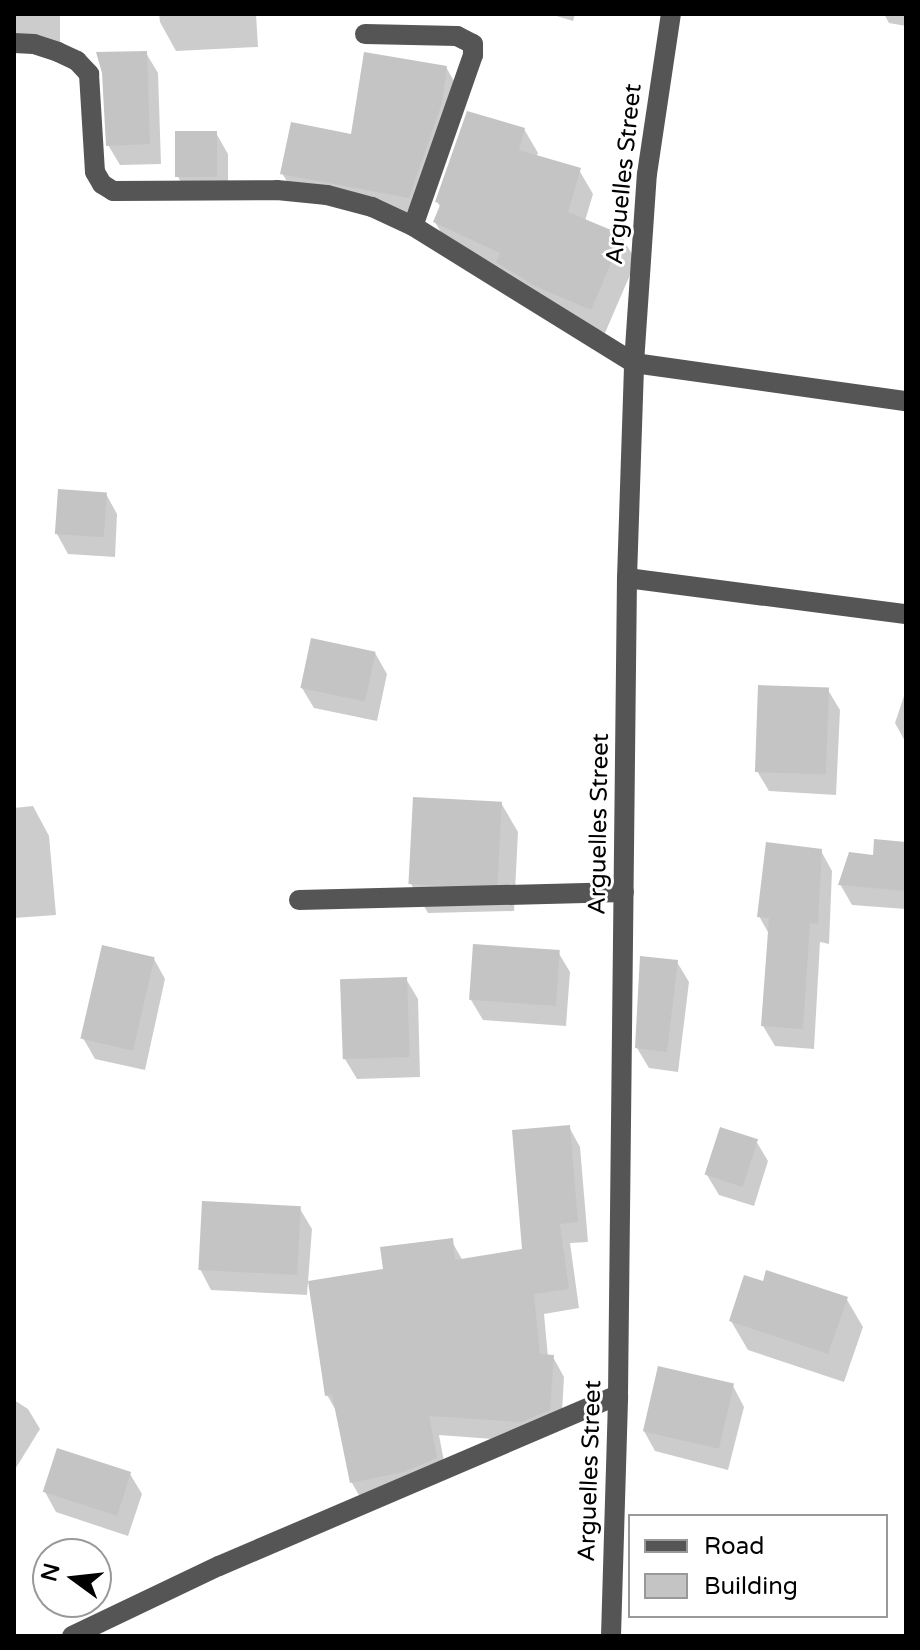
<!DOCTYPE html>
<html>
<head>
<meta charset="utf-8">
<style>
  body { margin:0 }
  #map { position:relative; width:920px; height:1650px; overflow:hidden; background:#fff; font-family:"Varela Round",sans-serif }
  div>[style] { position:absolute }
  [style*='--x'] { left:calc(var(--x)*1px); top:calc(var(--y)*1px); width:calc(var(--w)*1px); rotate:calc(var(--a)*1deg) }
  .shadow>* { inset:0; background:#0003; transform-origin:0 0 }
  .building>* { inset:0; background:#c4c4c4; transform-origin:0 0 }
  .minor>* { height:20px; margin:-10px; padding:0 10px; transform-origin:10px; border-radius:10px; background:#555 }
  span { translate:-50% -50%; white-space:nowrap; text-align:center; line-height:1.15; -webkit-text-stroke:6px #fff; paint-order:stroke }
  .street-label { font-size:24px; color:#000 }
  .frame { position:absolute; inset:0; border:16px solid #000; pointer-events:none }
  .legend { position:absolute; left:628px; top:1514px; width:260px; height:104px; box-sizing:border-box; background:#fff; border:2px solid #999; margin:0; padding:10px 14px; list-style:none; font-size:24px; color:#000 }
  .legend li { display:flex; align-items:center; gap:16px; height:40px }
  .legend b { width:40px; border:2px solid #999 }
  .north { position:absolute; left:32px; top:1538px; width:80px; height:80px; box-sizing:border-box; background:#fff; border:2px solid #999; border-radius:50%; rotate:285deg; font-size:22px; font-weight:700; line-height:32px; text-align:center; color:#000 }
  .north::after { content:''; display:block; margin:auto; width:28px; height:36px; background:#000; clip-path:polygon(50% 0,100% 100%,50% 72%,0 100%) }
</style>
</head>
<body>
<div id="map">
  <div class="shadow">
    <i style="left:14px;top:14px;width:46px;height:30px"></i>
    <i style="clip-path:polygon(159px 14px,256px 14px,258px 47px,176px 51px,160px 22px)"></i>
    <i style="clip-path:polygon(550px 14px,575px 14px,573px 21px)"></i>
    <i style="clip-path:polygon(884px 14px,906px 14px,906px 26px,889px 23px)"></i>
    <i style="clip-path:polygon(146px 53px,158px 73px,161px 164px,120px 165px,108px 145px)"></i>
    <i style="clip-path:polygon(446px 67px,458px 88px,420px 218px,294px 194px,282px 173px,353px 137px)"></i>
    <i style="clip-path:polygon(524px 129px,538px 153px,536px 157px,579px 170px,593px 194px,585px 221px,622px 237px,636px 261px,605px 333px,550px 310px,449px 246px,435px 222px,441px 208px,437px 202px)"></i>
    <i style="clip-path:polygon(216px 133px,228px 154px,228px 197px,190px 197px,178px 177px)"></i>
    <i style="clip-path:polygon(106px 494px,117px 514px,115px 557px,68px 554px,57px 534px)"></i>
    <i style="clip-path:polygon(375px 653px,387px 674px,377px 721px,314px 708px,302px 688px)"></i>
    <i style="clip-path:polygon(828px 690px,840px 710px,836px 795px,769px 791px,757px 771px)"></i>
    <i style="clip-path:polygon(906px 690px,906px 743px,895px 723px)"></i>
    <i style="clip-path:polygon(501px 803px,518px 832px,514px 911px,428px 913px,411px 884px)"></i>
    <i style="clip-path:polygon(33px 806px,49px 836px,56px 915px,14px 918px,14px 808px)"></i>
    <i style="clip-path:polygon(906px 844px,906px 909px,852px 905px,840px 884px,875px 857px)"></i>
    <i style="clip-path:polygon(821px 851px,832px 871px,829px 944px,820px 942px,814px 1049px,775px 1046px,763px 1026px,769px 934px,759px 916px)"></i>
    <i style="clip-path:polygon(558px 952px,570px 972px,566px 1026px,483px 1020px,471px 1000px)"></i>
    <i style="clip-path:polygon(154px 959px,165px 979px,145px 1070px,95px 1059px,83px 1038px)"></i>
    <i style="clip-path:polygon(677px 962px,689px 982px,678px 1072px,649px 1068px,637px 1048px)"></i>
    <i style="clip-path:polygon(406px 979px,418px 999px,420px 1077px,357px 1079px,345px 1059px)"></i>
    <i style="clip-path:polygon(569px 1127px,580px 1147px,588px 1242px,570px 1243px,579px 1308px,544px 1314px,548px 1357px,553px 1357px,564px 1377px,561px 1430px,533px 1442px,439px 1435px,447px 1478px,363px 1502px,352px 1483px,338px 1414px,327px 1395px,385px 1270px,451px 1240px,463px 1261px,525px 1250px)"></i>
    <i style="clip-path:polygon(756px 1141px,768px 1161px,754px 1206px,719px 1195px,707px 1175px)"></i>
    <i style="clip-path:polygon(300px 1209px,312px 1229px,307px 1295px,211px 1290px,200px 1269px)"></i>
    <i style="clip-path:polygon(764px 1283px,846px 1298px,863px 1327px,844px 1382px,748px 1350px,731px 1321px)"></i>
    <i style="clip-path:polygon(733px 1386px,744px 1407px,728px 1470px,655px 1451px,644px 1431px)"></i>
    <i style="clip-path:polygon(14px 1400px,28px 1409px,40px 1429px,14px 1471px)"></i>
    <i style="clip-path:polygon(130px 1474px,142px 1494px,128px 1536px,56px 1512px,45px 1492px)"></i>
  </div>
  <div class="building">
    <i style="clip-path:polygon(147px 51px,150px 144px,106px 146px,102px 73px,96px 52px)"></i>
    <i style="clip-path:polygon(364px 52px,447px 66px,442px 103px,409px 198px,280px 174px,291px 122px,351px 134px)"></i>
    <i style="clip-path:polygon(467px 111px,525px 128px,519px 150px,581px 168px,568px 212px,623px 235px,591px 310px,535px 286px,496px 262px,500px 253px,433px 222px,441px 203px,435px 202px)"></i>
    <i style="left:217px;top:131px;width:46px;height:42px;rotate:90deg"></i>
    <i style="left:58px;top:489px;width:49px;height:45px;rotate:4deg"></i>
    <i style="left:311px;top:638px;width:66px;height:51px;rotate:12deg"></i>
    <i style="left:758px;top:685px;width:71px;height:87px;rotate:2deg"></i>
    <i style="left:413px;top:797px;width:89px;height:87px;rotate:3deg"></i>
    <i style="clip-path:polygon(874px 839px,906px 842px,906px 891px,838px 885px,849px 852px,873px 855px)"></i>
    <i style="clip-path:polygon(766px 842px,822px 849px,818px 924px,810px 923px,803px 1029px,761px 1026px,769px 918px,757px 917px)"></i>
    <i style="left:473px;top:944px;width:87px;height:56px;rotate:4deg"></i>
    <i style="left:102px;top:945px;width:54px;height:96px;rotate:13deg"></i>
    <i style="clip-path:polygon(640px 956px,678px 960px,667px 1052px,635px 1048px)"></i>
    <i style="left:407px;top:977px;width:80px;height:67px;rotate:88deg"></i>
    <i style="clip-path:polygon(570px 1125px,578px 1222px,560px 1224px,569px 1289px,534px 1294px,540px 1354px,554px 1355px,550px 1410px,521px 1422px,429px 1416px,437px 1458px,404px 1472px,350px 1483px,332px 1395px,325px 1396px,308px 1281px,383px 1269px,380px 1247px,453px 1238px,455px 1260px,522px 1249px,512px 1130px)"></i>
    <i style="left:720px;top:1127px;width:40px;height:50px;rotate:18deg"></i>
    <i style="left:202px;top:1201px;width:99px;height:69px;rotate:3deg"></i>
    <i style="clip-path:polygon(766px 1270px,848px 1297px,828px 1354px,729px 1321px,744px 1275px,763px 1281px)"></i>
    <i style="left:658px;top:1366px;width:78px;height:67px;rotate:13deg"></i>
    <i style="left:57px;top:1448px;width:78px;height:46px;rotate:18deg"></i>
  </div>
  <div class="minor">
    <i style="--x:365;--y:34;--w:92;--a:1.2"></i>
    <i style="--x:457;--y:36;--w:18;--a:27"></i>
    <i style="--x:473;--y:44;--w:11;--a:90"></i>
    <i style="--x:473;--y:55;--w:181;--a:109.3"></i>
    <i style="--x:14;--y:43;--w:20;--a:3"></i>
    <i style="--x:34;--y:44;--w:25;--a:18"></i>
    <i style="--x:58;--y:52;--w:21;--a:25"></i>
    <i style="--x:77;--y:61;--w:18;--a:47"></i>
    <i style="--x:89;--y:74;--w:98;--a:86.5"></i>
    <i style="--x:95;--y:172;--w:14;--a:60"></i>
    <i style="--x:102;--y:184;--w:13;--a:32"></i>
    <i style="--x:113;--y:191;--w:164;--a:-0.3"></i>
    <i style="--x:277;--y:190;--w:50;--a:5.7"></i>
    <i style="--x:327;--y:195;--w:47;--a:14.9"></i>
    <i style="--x:372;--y:207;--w:45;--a:24.9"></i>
    <i style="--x:413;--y:226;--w:260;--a:31.8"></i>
    <i style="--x:634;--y:363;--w:275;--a:8"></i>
    <i style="--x:627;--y:578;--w:281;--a:7.4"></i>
    <i style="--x:299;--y:900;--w:325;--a:-1.4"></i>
    <i style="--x:72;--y:1636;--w:163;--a:-25.5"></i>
    <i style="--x:219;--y:1566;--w:434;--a:-23.2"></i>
    <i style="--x:611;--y:1636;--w:241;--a:-88.3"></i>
    <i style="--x:618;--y:1395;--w:817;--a:-89.37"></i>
    <i style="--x:627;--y:578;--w:215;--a:-88.1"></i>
    <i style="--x:634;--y:363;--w:189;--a:-86.1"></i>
    <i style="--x:647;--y:174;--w:162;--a:-81.5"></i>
  </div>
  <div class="street-label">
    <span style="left:624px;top:174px;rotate:-84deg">Arguelles Street</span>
    <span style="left:599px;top:824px;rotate:-89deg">Arguelles Street</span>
    <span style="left:590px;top:1471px;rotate:-88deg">Arguelles Street</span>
  </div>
  <div class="frame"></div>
  <ul class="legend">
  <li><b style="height:10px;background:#555"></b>Road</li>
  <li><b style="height:22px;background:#c4c4c4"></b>Building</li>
  </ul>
  <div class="north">N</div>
</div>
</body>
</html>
